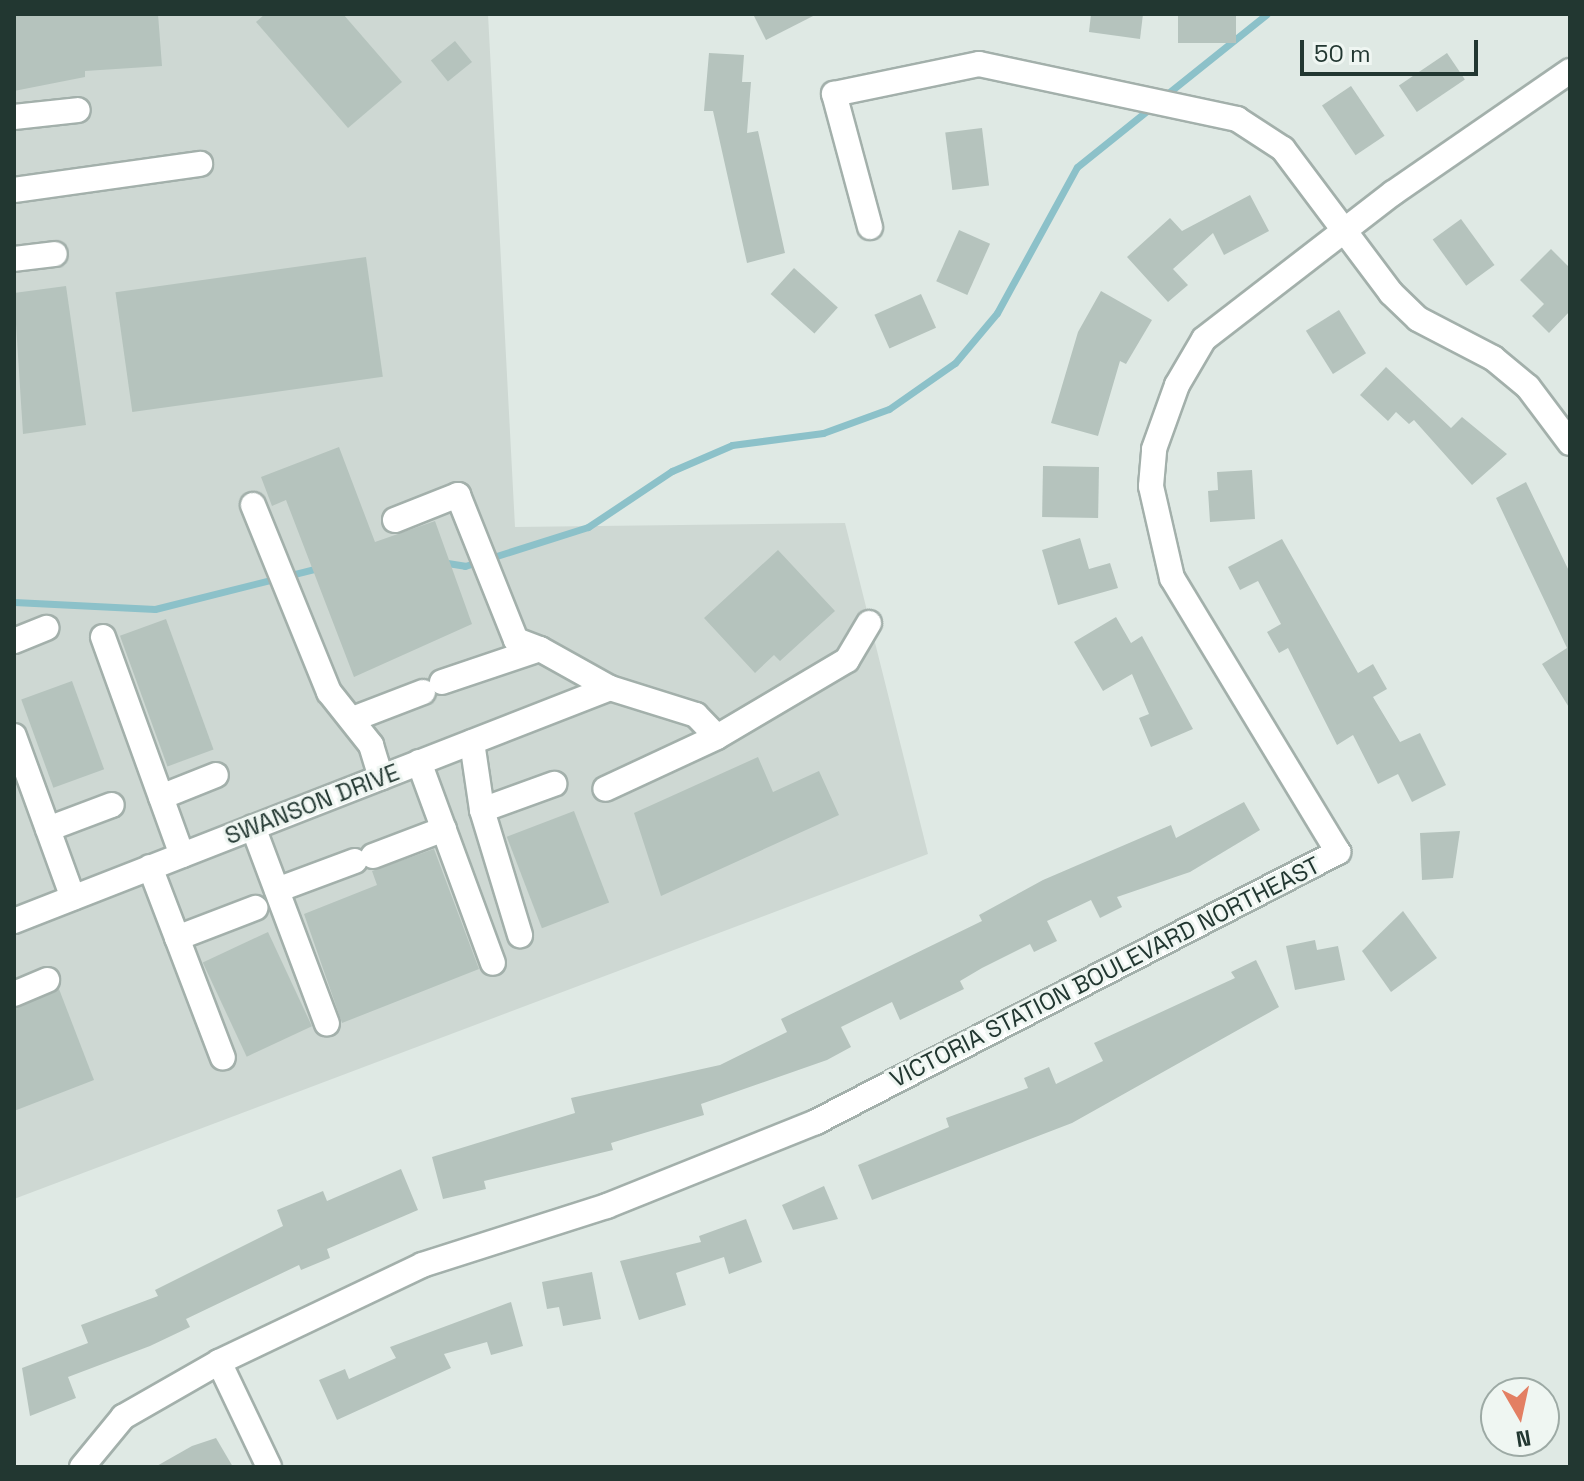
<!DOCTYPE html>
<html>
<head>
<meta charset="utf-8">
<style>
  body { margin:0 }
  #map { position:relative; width:1584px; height:1481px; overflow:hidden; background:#dfe9e4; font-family:"Space Grotesk",sans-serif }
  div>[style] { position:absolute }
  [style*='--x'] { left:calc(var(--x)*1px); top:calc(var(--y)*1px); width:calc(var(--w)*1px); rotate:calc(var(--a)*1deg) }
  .built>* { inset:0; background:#ced8d3 }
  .stream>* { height:7px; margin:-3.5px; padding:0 3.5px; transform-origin:3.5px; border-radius:3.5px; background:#8cc1c9 }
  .building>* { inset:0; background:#b5c3bd; transform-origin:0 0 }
  .roads { filter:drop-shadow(2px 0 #a3b0ab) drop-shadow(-2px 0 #a3b0ab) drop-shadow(0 2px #a3b0ab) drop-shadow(0 -2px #a3b0ab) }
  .minor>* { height:24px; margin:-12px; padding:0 12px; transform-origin:12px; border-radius:12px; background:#fff }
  span { translate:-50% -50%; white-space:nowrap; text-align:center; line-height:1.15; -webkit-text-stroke:6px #eff6f2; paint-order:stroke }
  .street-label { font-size:24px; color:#223731 }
  .frame { position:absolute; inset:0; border:16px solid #223731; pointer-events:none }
  .north { position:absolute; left:1480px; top:1377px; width:80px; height:80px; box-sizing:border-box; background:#eff6f2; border:2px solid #9daaa5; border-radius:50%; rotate:171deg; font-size:22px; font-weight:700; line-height:32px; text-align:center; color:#223731 }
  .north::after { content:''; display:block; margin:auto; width:28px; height:36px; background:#e37f63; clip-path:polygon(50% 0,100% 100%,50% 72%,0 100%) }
  .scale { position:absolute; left:1300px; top:40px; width:178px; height:36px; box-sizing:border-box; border:4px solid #223731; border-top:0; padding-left:10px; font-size:24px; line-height:28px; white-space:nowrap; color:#223731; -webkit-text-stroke:6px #eff6f2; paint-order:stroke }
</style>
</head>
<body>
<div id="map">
  <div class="built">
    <i style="clip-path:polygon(14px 14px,488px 14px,515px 527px,845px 523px,928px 854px,14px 1199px)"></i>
  </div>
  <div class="stream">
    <i style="--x:1162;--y:98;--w:134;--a:-38.7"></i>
    <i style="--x:441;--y:562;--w:24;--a:9"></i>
    <i style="--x:465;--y:566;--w:129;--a:-17.6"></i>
    <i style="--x:588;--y:527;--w:101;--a:-33.7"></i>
    <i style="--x:672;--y:471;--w:65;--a:-23.4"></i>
    <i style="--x:732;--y:445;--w:92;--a:-7.5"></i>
    <i style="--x:823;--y:433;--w:70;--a:-20"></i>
    <i style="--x:889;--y:409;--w:80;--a:-34.9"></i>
    <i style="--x:955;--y:363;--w:65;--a:-50"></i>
    <i style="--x:997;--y:313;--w:166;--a:-61.3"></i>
    <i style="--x:1077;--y:167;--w:97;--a:-38.8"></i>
    <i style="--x:14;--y:602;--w:141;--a:2.8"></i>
    <i style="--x:155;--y:609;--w:168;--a:-14.1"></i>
  </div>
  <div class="building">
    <i style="clip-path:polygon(158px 14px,162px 66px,85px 71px,85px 77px,14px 91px,14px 16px)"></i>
    <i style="clip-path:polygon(265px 14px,343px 14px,402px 82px,348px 128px,256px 22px)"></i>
    <i style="clip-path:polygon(753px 14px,817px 14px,766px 40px)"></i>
    <i style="clip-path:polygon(1091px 14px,1143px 14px,1140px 39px,1089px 32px)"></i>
    <i style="left:1178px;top:14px;width:58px;height:29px"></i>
    <i style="left:455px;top:41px;width:27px;height:31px;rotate:51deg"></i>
    <i style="clip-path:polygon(709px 53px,744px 55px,742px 82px,751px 82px,747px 133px,758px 131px,785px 253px,747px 263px,713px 111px,704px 111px)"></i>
    <i style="left:1447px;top:53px;width:32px;height:58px;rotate:56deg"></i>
    <i style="left:1351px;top:86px;width:60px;height:35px;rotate:56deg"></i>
    <i style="left:982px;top:128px;width:58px;height:37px;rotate:83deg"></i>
    <i style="clip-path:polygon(1250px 195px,1269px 231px,1224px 255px,1213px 233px,1173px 269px,1188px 285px,1168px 302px,1127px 257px,1170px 218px,1182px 231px)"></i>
    <i style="left:1461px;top:219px;width:57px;height:35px;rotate:54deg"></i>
    <i style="left:959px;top:230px;width:34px;height:56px;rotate:24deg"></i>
    <i style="clip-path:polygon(1551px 249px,1570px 268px,1570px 311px,1549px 333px,1532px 316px,1544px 304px,1520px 280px)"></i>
    <i style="left:366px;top:257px;width:121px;height:253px;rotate:82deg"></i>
    <i style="left:794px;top:268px;width:59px;height:35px;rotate:42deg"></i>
    <i style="clip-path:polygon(66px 286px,86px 425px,23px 434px,14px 293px)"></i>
    <i style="clip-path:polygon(1101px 291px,1152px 320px,1126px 364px,1120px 361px,1098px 436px,1051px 423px,1078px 332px)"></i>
    <i style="left:921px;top:294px;width:37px;height:51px;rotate:66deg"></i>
    <i style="left:1339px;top:310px;width:51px;height:39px;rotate:58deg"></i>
    <i style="clip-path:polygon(1386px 367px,1451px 428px,1462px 417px,1507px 454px,1472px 485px,1414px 420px,1409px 424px,1396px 412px,1388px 421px,1360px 395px)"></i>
    <i style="clip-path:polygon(339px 447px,375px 542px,435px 521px,472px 624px,354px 677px,286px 500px,272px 506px,261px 477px)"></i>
    <i style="left:1043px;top:466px;width:56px;height:51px;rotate:1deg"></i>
    <i style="clip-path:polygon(1252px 470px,1255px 519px,1210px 522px,1208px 491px,1218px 490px,1217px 472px)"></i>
    <i style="clip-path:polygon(1526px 482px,1570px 573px,1570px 709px,1542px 664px,1567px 648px,1496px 498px)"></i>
    <i style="clip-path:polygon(1080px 538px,1089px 569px,1110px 563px,1118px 588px,1058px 605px,1042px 550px)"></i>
    <i style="clip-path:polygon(1282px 539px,1358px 673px,1373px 664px,1387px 689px,1373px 697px,1400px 742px,1420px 733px,1446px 785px,1412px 802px,1398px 774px,1378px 784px,1353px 735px,1337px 745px,1288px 648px,1279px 653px,1267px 632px,1281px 624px,1258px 581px,1240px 590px,1228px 567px)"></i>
    <i style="clip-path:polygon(778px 550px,835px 611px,780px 661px,774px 655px,755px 673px,704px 618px)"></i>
    <i style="clip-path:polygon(1116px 617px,1131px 643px,1142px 636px,1193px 729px,1151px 747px,1139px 718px,1149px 714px,1132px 674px,1103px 691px,1074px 642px)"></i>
    <i style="left:166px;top:619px;width:139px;height:49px;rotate:70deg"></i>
    <i style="left:72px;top:681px;width:94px;height:54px;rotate:70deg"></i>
    <i style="clip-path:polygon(758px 757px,773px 792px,819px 771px,839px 815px,661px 896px,634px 813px)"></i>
    <i style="clip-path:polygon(1244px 802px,1260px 830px,1190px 872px,1117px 897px,1122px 907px,1100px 918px,1091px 900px,1047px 921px,1057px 941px,1034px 952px,1030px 944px,982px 968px,960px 981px,964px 989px,900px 1020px,892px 1002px,841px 1027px,851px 1047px,827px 1060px,701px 1104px,704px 1115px,611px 1143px,613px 1150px,484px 1181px,486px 1189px,443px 1199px,432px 1157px,575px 1113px,571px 1098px,720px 1065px,787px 1032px,781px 1019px,982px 921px,979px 915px,1043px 880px,1171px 825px,1176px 838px)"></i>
    <i style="left:574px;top:811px;width:98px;height:72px;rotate:69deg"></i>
    <i style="clip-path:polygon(1460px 831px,1453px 878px,1422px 880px,1420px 833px)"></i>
    <i style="clip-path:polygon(434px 849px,479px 969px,342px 1023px,304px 914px,377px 885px,372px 871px)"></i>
    <i style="clip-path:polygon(1403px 911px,1437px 958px,1391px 992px,1362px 951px)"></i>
    <i style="left:268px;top:932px;width:104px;height:72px;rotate:65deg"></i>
    <i style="clip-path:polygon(1315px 940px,1317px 950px,1338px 946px,1345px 980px,1295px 990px,1286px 946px)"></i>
    <i style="clip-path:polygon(1256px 960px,1279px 1007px,1072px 1123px,872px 1200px,858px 1165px,949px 1127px,946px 1118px,1028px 1088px,1024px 1078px,1049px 1067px,1056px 1084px,1103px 1061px,1094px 1043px,1235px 978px,1231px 972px)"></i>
    <i style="clip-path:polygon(59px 989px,94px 1080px,14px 1111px,14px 1009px)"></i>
    <i style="clip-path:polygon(401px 1169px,418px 1210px,327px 1249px,330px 1258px,301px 1270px,299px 1265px,186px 1319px,190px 1327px,150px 1346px,68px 1377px,76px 1398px,30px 1416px,22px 1368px,88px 1343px,81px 1325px,158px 1296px,155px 1290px,283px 1226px,277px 1210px,323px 1191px,327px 1201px)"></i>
    <i style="clip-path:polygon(824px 1186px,838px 1219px,793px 1230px,782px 1205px)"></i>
    <i style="clip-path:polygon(746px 1219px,762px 1262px,729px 1274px,724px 1257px,676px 1273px,686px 1305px,639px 1320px,620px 1261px,701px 1242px,699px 1236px)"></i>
    <i style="clip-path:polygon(592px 1272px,601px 1319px,563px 1326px,559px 1307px,547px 1309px,542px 1282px)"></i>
    <i style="clip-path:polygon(511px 1302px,523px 1346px,491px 1355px,487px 1342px,444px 1354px,451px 1368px,337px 1420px,319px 1380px,345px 1369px,349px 1379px,396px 1358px,390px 1347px)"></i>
    <i style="clip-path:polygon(216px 1438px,233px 1467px,155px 1467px,192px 1446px)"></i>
  </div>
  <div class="roads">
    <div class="minor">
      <i style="--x:14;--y:117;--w:64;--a:-6.2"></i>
      <i style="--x:14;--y:190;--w:188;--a:-8"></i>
      <i style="--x:870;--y:227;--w:138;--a:-105.1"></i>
      <i style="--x:834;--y:94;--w:148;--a:-11.7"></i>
      <i style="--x:979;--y:64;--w:264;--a:12"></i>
      <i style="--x:1237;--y:119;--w:55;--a:33.1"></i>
      <i style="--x:1283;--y:149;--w:180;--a:53.1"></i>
      <i style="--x:1391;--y:293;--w:37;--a:44"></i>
      <i style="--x:1418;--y:319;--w:85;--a:27.5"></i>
      <i style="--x:1493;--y:358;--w:45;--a:39.6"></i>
      <i style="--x:1528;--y:387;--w:70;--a:53.1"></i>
      <i style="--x:14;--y:259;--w:41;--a:-7"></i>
      <i style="--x:253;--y:505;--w:202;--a:67.9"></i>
      <i style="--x:329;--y:692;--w:68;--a:51.6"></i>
      <i style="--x:371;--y:745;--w:34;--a:73"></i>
      <i style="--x:395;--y:520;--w:68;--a:-21.6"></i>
      <i style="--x:458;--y:495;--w:156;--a:68.2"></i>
      <i style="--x:516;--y:640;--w:26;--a:21"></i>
      <i style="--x:103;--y:637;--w:232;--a:70.1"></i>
      <i style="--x:14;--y:641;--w:35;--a:-22"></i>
      <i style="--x:442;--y:682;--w:103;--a:-18.6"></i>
      <i style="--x:540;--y:649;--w:80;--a:29.1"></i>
      <i style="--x:610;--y:688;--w:90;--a:17.4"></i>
      <i style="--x:696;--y:715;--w:30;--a:46"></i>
      <i style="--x:717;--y:737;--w:123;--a:155.1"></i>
      <i style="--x:353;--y:719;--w:75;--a:-21.1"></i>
      <i style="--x:14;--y:736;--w:172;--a:70"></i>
      <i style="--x:717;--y:737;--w:151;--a:-30.6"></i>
      <i style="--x:847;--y:660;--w:43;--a:-59.3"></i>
      <i style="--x:472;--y:742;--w:69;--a:81.6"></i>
      <i style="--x:482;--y:810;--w:131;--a:73.1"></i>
      <i style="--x:419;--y:762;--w:214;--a:69.8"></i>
      <i style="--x:161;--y:797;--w:59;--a:-21.8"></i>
      <i style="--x:482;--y:810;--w:77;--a:-19.9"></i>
      <i style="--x:253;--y:827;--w:210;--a:69.4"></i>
      <i style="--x:48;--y:829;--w:68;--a:-20.6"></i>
      <i style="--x:373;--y:856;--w:76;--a:-20.8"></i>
      <i style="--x:150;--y:867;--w:204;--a:69.1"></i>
      <i style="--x:277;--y:890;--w:83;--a:-20.4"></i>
      <i style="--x:14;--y:921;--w:640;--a:-21.35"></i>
      <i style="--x:177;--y:938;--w:84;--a:-21"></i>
      <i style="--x:14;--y:994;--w:36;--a:-23"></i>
      <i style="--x:219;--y:1362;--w:116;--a:64.5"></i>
      <i style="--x:82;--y:1467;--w:65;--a:-50.6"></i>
      <i style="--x:123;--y:1417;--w:111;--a:-29.8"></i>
      <i style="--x:219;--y:1362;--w:225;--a:-25.5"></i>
      <i style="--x:422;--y:1265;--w:194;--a:-17.7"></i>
      <i style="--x:607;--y:1206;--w:225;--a:-21.9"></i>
      <i style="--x:816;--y:1122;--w:588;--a:-27.35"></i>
      <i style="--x:1338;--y:852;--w:320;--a:-121.2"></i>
      <i style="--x:1172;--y:578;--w:94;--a:-102.9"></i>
      <i style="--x:1151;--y:486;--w:37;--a:-85"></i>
      <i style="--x:1154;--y:449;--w:68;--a:-70.2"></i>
      <i style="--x:1177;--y:385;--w:53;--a:-59.6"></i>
      <i style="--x:1204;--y:339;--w:239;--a:-37.7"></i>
      <i style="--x:1393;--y:193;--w:215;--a:-34.6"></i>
    </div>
  </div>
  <div class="street-label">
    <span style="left:312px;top:804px;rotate:-21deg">SWANSON DRIVE</span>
    <span style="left:1105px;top:972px;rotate:-27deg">VICTORIA STATION BOULEVARD NORTHEAST</span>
  </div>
  <div class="frame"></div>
  <div class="north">N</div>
  <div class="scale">50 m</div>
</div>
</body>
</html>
